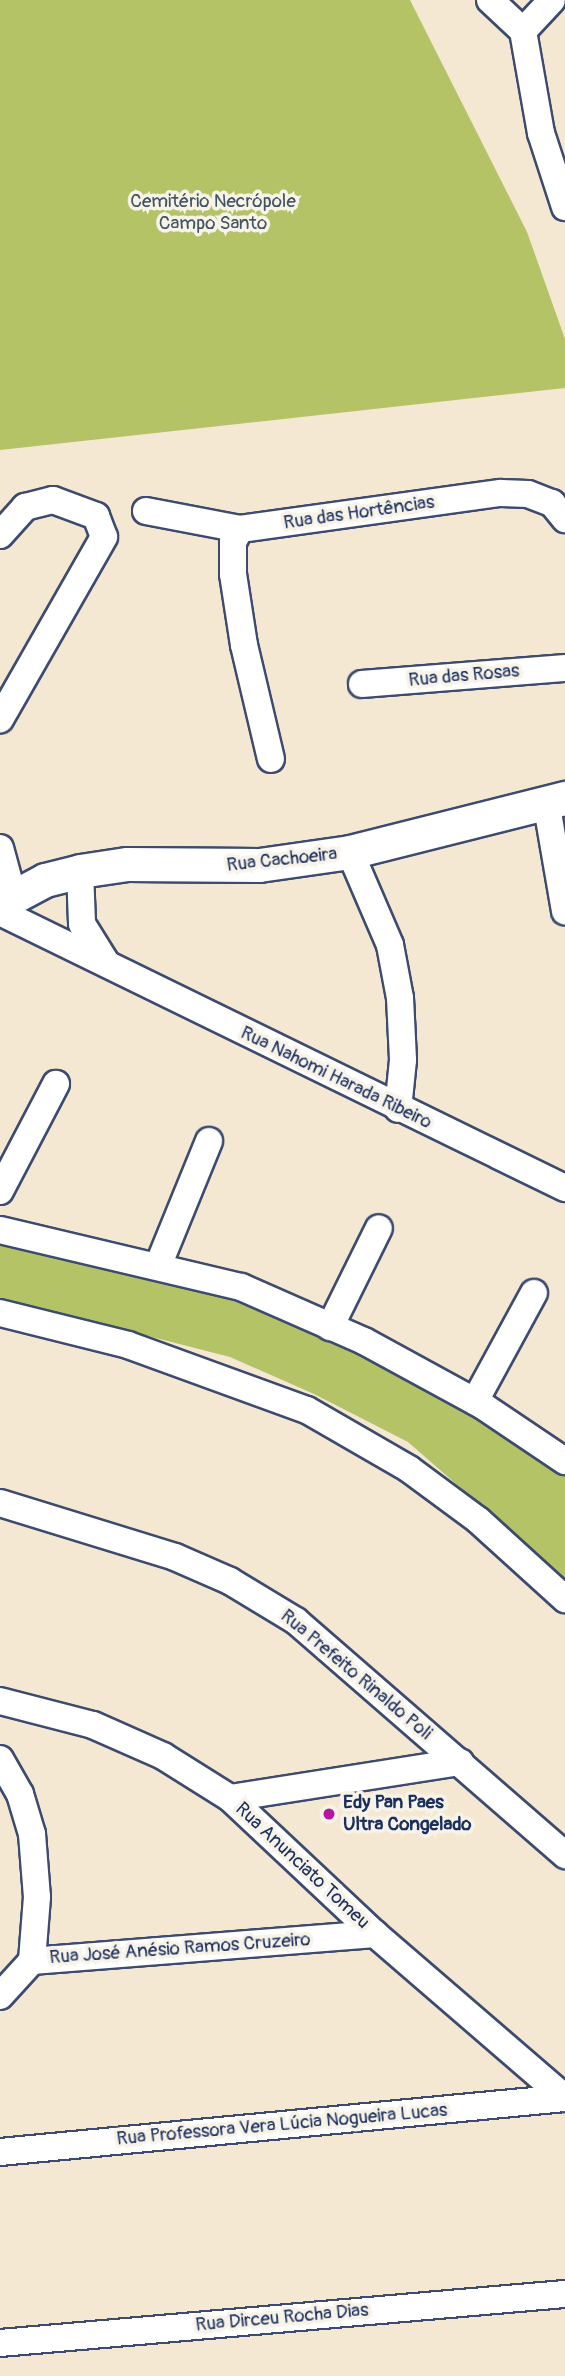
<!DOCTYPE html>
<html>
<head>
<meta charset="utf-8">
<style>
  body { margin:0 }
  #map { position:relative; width:565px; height:2376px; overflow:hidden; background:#f4e8d2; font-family:Pangolin,sans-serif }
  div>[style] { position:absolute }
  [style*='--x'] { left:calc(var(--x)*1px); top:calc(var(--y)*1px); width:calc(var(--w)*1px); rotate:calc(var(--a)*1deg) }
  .green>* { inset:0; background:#b3c366 }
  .roads { filter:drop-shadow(2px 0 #3c4b6f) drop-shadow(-2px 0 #3c4b6f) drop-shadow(0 2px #3c4b6f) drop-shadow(0 -2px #3c4b6f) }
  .minor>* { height:26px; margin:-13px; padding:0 13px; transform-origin:13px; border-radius:13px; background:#fff }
  .major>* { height:33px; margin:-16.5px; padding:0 16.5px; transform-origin:16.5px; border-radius:16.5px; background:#fff }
  .dots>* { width:19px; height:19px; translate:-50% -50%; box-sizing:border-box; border:4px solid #f7f3e8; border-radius:50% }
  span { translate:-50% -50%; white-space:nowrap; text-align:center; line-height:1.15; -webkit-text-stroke:7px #f7f3e8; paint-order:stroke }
  .park-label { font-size:19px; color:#415460 }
  .street-label { font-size:19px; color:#1b2f5e }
  .poi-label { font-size:19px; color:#1b2f5e; font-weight:700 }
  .left { translate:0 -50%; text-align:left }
</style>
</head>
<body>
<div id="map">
  <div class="green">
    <i style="clip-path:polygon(0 0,410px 0,527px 232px,565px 339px,565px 388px,0 450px)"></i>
    <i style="clip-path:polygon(0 1238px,173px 1276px,346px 1347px,434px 1392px,565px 1476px,565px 1579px,408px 1442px,314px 1394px,230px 1357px,0 1298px)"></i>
  </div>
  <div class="roads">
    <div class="minor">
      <i style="--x:490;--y:0;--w:45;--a:43.2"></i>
      <i style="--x:523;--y:31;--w:104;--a:80"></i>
      <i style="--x:541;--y:133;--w:78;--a:72"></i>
      <i style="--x:523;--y:31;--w:42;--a:-46.9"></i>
      <i style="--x:146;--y:511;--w:96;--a:10.8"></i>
      <i style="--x:240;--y:529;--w:263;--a:-7.9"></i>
      <i style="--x:501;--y:493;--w:27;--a:2"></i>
      <i style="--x:528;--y:494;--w:26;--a:21"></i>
      <i style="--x:552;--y:503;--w:21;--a:51"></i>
      <i style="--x:240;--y:529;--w:15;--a:118"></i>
      <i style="--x:233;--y:542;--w:32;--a:90"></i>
      <i style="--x:233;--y:574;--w:72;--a:81.2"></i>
      <i style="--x:244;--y:645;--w:117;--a:76.7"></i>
      <i style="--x:0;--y:535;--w:38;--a:-48"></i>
      <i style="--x:25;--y:507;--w:29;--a:-14"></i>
      <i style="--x:53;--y:500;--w:46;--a:20.4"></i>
      <i style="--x:96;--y:516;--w:22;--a:69"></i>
      <i style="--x:104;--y:537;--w:210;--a:119.7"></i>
      <i style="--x:362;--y:684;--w:204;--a:-4.5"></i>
      <i style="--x:546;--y:801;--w:112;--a:80.2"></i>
      <i style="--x:0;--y:848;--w:50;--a:74.8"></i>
      <i style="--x:350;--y:852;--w:101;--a:66.7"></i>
      <i style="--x:390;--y:945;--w:54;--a:79.3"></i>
      <i style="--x:400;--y:998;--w:62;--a:87.2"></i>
      <i style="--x:403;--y:1060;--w:49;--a:95.8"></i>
      <i style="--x:80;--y:871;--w:53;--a:87.8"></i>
      <i style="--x:82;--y:924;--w:47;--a:58"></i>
      <i style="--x:0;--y:912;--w:629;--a:26.04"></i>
      <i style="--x:0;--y:1191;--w:121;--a:-62.4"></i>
      <i style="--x:0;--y:1230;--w:248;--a:13.3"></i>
      <i style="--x:241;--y:1287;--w:134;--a:23.7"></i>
      <i style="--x:364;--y:1341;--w:136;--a:28.6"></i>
      <i style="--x:483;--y:1406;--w:99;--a:33.9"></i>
      <i style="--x:158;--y:1266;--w:135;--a:-67.8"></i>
      <i style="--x:0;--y:1313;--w:132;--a:14"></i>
      <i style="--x:128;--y:1345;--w:190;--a:20"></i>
      <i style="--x:307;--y:1410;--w:118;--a:30"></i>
      <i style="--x:409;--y:1469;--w:86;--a:36.5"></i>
      <i style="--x:478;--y:1520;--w:118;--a:42.2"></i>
      <i style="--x:330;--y:1327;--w:110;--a:-63.7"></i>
      <i style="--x:475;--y:1401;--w:123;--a:-61.4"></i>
      <i style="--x:0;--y:1503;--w:183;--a:17.1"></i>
      <i style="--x:175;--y:1557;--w:60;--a:23.6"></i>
      <i style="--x:230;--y:1581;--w:77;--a:31.2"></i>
      <i style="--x:296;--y:1621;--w:357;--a:41"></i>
      <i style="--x:0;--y:1701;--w:96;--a:14.5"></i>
      <i style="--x:93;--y:1725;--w:77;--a:23.9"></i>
      <i style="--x:163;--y:1756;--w:79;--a:32.1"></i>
      <i style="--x:230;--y:1798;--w:199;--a:43.2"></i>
      <i style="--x:375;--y:1934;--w:251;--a:40.8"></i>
      <i style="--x:0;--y:1759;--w:40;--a:60.3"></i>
      <i style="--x:20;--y:1794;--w:42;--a:73.3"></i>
      <i style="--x:32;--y:1834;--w:63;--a:85.5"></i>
      <i style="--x:37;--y:1897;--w:64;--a:94.5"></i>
      <i style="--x:230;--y:1798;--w:233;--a:-8.9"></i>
      <i style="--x:0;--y:1996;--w:47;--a:-47.6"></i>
      <i style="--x:32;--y:1961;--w:344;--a:-4.5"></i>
      <i style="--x:0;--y:2152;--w:568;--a:-5.46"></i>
      <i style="--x:0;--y:2343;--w:567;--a:-4.96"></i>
    </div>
    <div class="major">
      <i style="--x:0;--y:904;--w:51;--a:-28.1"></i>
      <i style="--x:45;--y:880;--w:36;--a:-14"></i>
      <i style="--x:80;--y:871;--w:48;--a:-8.5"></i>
      <i style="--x:127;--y:864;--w:132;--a:0.4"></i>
      <i style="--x:259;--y:865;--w:92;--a:-8.1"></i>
      <i style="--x:350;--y:852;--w:222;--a:-14.1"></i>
    </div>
  </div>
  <div class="dots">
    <i style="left:329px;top:1814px;background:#b5179e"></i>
  </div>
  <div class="park-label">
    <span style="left:213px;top:213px">Cemitério Necrópole<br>Campo Santo</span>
  </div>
  <div class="street-label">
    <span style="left:359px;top:513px;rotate:-8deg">Rua das Hortências</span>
    <span style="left:464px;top:676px;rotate:-5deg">Rua das Rosas</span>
    <span style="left:282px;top:860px;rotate:-6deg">Rua Cachoeira</span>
    <span style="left:336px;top:1078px;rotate:26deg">Rua Nahomi Harada Ribeiro</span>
    <span style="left:356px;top:1675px;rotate:40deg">Rua Prefeito Rinaldo Poli</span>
    <span style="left:302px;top:1866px;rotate:43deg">Rua Anunciato Tomeu</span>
    <span style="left:180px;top:1949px;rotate:-4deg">Rua José Anésio Ramos Cruzeiro</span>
    <span style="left:282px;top:2125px;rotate:-5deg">Rua Professora Vera Lúcia Nogueira Lucas</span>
    <span style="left:282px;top:2318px;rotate:-5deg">Rua Dirceu Rocha Dias</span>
  </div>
  <div class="poi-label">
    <span class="left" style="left:343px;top:1814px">Edy Pan Paes<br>Ultra Congelado</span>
  </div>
</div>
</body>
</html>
